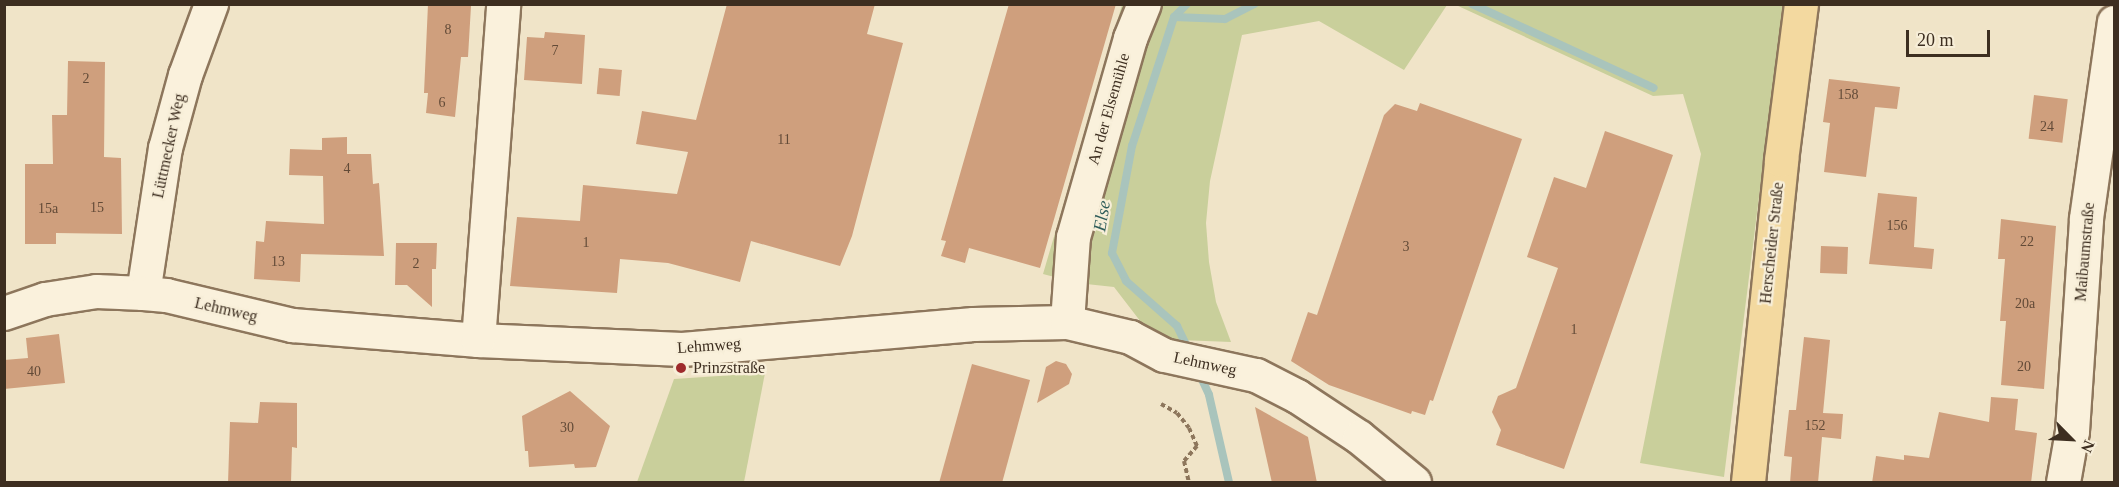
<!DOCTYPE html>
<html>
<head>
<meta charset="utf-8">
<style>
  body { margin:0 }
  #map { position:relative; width:2119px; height:487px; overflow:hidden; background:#f0e4c8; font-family:Georgia,serif }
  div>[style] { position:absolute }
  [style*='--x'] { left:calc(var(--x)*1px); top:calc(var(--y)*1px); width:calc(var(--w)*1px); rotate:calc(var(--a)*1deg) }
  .green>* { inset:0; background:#c9cf9b }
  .stream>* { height:8px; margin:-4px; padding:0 4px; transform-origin:4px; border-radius:4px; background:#a9c4bc }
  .building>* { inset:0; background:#cf9f7d; transform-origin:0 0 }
  .path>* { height:4px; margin-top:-2px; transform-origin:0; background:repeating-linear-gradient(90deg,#8d765c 0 4.5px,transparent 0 7.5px) }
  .roads { filter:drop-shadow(2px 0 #8d765c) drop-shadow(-2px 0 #8d765c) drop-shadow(0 2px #8d765c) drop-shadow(0 -2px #8d765c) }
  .minor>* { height:33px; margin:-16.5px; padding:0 16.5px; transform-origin:16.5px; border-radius:16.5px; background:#faf1dc }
  .major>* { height:33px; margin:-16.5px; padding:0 16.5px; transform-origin:16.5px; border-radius:16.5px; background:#f3d9a0 }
  .dots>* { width:16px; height:16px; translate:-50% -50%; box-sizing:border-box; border:3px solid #f7eed8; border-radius:50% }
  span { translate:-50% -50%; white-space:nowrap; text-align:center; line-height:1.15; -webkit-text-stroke:4.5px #f7eed8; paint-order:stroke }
  .number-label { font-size:14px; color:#624a37 }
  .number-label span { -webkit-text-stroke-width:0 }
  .street-label { font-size:16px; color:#3d2e20 }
  .poi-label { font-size:16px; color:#3d2e20 }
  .left { translate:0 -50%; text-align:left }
  .water-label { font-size:18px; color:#2f5d5a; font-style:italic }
  .frame { position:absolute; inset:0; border:6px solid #3d2e20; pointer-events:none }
  .north { position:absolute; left:2041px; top:409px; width:60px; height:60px; -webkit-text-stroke:4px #f7eed8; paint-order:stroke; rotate:114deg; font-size:16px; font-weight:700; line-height:24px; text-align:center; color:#3d2e20 }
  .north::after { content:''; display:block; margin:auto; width:21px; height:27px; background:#3d2e20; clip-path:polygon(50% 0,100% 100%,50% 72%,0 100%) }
  .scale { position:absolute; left:1906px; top:30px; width:84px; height:27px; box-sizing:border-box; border:3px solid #3d2e20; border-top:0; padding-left:8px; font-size:18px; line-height:21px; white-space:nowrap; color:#3d2e20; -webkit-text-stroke:4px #f7eed8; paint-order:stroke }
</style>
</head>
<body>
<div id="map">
  <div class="green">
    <i style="clip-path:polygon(1122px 5px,1447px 5px,1404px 70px,1319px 21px,1242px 35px,1210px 181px,1206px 223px,1209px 262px,1216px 302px,1231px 342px,1154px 339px,1114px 287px,1077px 283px,1043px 274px)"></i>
    <i style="clip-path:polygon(1456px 5px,1783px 5px,1724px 477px,1640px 463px,1701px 154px,1683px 94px,1653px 96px)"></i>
    <i style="clip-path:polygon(765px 373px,744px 482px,637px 482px,674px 379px)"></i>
  </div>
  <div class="stream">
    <i style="--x:1187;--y:4;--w:18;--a:135"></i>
    <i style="--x:1174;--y:17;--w:136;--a:108"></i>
    <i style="--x:1132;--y:146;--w:109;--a:100.6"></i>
    <i style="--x:1112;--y:253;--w:31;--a:63"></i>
    <i style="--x:1126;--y:281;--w:68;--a:41.4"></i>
    <i style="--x:1177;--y:326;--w:28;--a:64"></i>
    <i style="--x:1472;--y:4;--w:200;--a:24.8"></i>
    <i style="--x:1174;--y:17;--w:51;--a:2.2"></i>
    <i style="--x:1225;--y:19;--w:33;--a:-27"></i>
    <i style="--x:1198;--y:371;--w:26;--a:65"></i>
    <i style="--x:1209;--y:395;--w:89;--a:77.1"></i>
  </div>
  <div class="building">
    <i style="clip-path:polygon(428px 4px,471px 6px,468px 57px,461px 57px,455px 117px,426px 113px,428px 93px,424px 93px)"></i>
    <i style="clip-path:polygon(727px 4px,875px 4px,867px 34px,903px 43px,852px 236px,840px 266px,751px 241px,740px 282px,668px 263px,620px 259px,617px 293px,510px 286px,517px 217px,580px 221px,583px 185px,677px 194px,688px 152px,636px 144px,642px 111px,696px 120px)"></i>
    <i style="clip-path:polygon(1009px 4px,1116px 4px,1040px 268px,969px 248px,965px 263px,941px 256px,946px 241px,941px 240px)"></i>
    <i style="clip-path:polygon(545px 32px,585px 35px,582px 84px,524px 80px,527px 37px,544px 38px)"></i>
    <i style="clip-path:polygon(68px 61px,105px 62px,104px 157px,121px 158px,122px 234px,56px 233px,56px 244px,25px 244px,25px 164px,53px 164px,52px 115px,67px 115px)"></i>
    <i style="left:599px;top:68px;width:23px;height:26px;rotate:5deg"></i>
    <i style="clip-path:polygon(1829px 79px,1900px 87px,1897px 109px,1875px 107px,1866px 177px,1824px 172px,1830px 123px,1823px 122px)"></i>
    <i style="left:2034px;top:95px;width:34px;height:44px;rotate:7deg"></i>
    <i style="clip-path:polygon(1420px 103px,1522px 139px,1433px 401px,1430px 400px,1425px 415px,1412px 411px,1411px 414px,1329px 385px,1291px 361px,1308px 312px,1317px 315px,1384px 115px,1395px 104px,1417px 111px)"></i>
    <i style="clip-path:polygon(1605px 131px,1673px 155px,1564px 469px,1496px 445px,1501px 430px,1492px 412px,1498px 396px,1516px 388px,1558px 268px,1527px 257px,1554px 177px,1586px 188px)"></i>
    <i style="clip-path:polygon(347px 137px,347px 154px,371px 154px,373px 184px,379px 183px,384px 256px,301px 254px,300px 282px,254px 279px,256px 241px,264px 242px,266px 221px,324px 224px,323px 176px,289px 175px,290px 149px,322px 150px,322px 138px)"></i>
    <i style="clip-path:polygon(1878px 193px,1917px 197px,1914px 247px,1934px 249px,1932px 269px,1869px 264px)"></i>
    <i style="clip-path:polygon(2001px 219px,2056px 226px,2044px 389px,2001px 385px,2006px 321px,2000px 321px,2005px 259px,1998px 259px)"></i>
    <i style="clip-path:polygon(396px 243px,437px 243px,436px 269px,432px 269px,432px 307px,407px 285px,395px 285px)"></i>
    <i style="left:1821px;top:246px;width:27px;height:27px;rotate:2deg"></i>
    <i style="clip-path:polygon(59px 334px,65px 383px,4px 389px,4px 360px,28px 358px,26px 338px)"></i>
    <i style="clip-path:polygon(1804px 337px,1830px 340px,1823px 413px,1843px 414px,1841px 439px,1822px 437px,1818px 483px,1790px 483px,1792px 457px,1784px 456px,1789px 410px,1796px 410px)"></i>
    <i style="clip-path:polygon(1056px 361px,1066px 364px,1072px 374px,1069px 384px,1037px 403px,1046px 367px)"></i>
    <i style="clip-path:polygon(972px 364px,1030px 380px,1002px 483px,939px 483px)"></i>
    <i style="clip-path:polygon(570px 391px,610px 426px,596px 467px,575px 468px,574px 464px,529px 467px,528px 451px,525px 451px,522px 416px)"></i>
    <i style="clip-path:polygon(1991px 397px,2018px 399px,2015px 430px,2037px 433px,2031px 483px,1872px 483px,1876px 456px,1904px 460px,1904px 455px,1929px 458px,1939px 412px,1989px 422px)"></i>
    <i style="clip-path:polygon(260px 402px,297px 403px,297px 448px,292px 447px,291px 483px,228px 483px,230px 422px,258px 423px)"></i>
    <i style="clip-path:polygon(1255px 407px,1308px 437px,1317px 483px,1272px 483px)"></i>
  </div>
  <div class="path">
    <i style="--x:1161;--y:404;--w:18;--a:29"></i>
    <i style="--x:1177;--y:413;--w:19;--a:51"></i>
    <i style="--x:1189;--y:428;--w:20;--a:66"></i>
    <i style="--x:1197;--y:446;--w:20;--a:131"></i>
    <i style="--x:1184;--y:461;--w:22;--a:77"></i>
  </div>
  <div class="roads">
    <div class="minor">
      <i style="--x:143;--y:293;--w:147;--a:-81.4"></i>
      <i style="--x:165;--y:148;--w:76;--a:-74.7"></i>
      <i style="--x:185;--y:75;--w:76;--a:-69.9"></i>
      <i style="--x:4;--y:313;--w:43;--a:-18.9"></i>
      <i style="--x:45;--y:299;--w:52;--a:-8.9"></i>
      <i style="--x:96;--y:291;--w:47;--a:2.4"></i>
      <i style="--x:143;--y:293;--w:23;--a:5"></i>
      <i style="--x:166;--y:295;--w:130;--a:13.4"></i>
      <i style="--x:292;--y:325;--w:187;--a:4.6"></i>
      <i style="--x:478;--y:340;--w:204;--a:2.5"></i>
      <i style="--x:682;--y:349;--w:292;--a:-4.9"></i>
      <i style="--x:973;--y:324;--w:94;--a:-1.2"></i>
      <i style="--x:1067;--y:322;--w:65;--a:13.4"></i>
      <i style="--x:1130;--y:337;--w:38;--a:28"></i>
      <i style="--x:1164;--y:355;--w:94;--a:12.3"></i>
      <i style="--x:1256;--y:375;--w:46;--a:27.1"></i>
      <i style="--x:1297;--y:396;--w:74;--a:33.5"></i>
      <i style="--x:1359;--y:437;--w:71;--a:39.3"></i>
      <i style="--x:1067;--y:322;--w:85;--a:-86"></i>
      <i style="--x:1073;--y:237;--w:207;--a:-74"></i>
      <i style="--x:1130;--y:38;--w:37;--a:-68"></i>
      <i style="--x:478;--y:340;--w:337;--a:-85.7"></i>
      <i style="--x:2063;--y:482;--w:52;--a:-80"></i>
      <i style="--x:2072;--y:431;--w:213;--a:-86.2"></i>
      <i style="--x:2086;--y:218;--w:198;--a:-81.9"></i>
    </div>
    <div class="major">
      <i style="--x:1748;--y:482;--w:324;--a:-84.1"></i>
      <i style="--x:1781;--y:160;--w:157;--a:-82.7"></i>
    </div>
  </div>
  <div class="dots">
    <i style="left:681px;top:368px;background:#9e2a2b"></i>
  </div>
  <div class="number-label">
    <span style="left:448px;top:30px">8</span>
    <span style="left:555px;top:51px">7</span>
    <span style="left:86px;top:79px">2</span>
    <span style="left:1848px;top:95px">158</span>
    <span style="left:442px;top:103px">6</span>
    <span style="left:2047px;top:127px">24</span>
    <span style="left:784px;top:140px">11</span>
    <span style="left:347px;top:169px">4</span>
    <span style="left:97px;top:208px">15</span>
    <span style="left:48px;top:209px">15a</span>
    <span style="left:1897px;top:226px">156</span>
    <span style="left:2027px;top:242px">22</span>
    <span style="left:586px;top:243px">1</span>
    <span style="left:1406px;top:247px">3</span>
    <span style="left:278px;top:262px">13</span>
    <span style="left:416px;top:264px">2</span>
    <span style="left:2025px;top:304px">20a</span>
    <span style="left:1574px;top:330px">1</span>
    <span style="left:2024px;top:367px">20</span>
    <span style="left:34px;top:372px">40</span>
    <span style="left:1815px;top:426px">152</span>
    <span style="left:567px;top:428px">30</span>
  </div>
  <div class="street-label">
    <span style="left:1109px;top:109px;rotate:-74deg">An der Elsemühle</span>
    <span style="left:169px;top:146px;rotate:-78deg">Lüttmecker Weg</span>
    <span style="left:1772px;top:243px;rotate:-84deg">Herscheider Straße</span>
    <span style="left:2085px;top:252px;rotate:-85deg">Maibaumstraße</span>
    <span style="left:226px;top:310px;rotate:13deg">Lehmweg</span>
    <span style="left:709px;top:346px;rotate:-4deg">Lehmweg</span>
    <span style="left:1205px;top:364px;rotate:12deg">Lehmweg</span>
  </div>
  <div class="poi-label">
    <span class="left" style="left:693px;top:368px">Prinzstraße</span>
  </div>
  <div class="water-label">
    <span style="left:1102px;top:216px;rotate:-80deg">Else</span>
  </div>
  <div class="frame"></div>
  <div class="north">N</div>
  <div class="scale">20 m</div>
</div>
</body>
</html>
